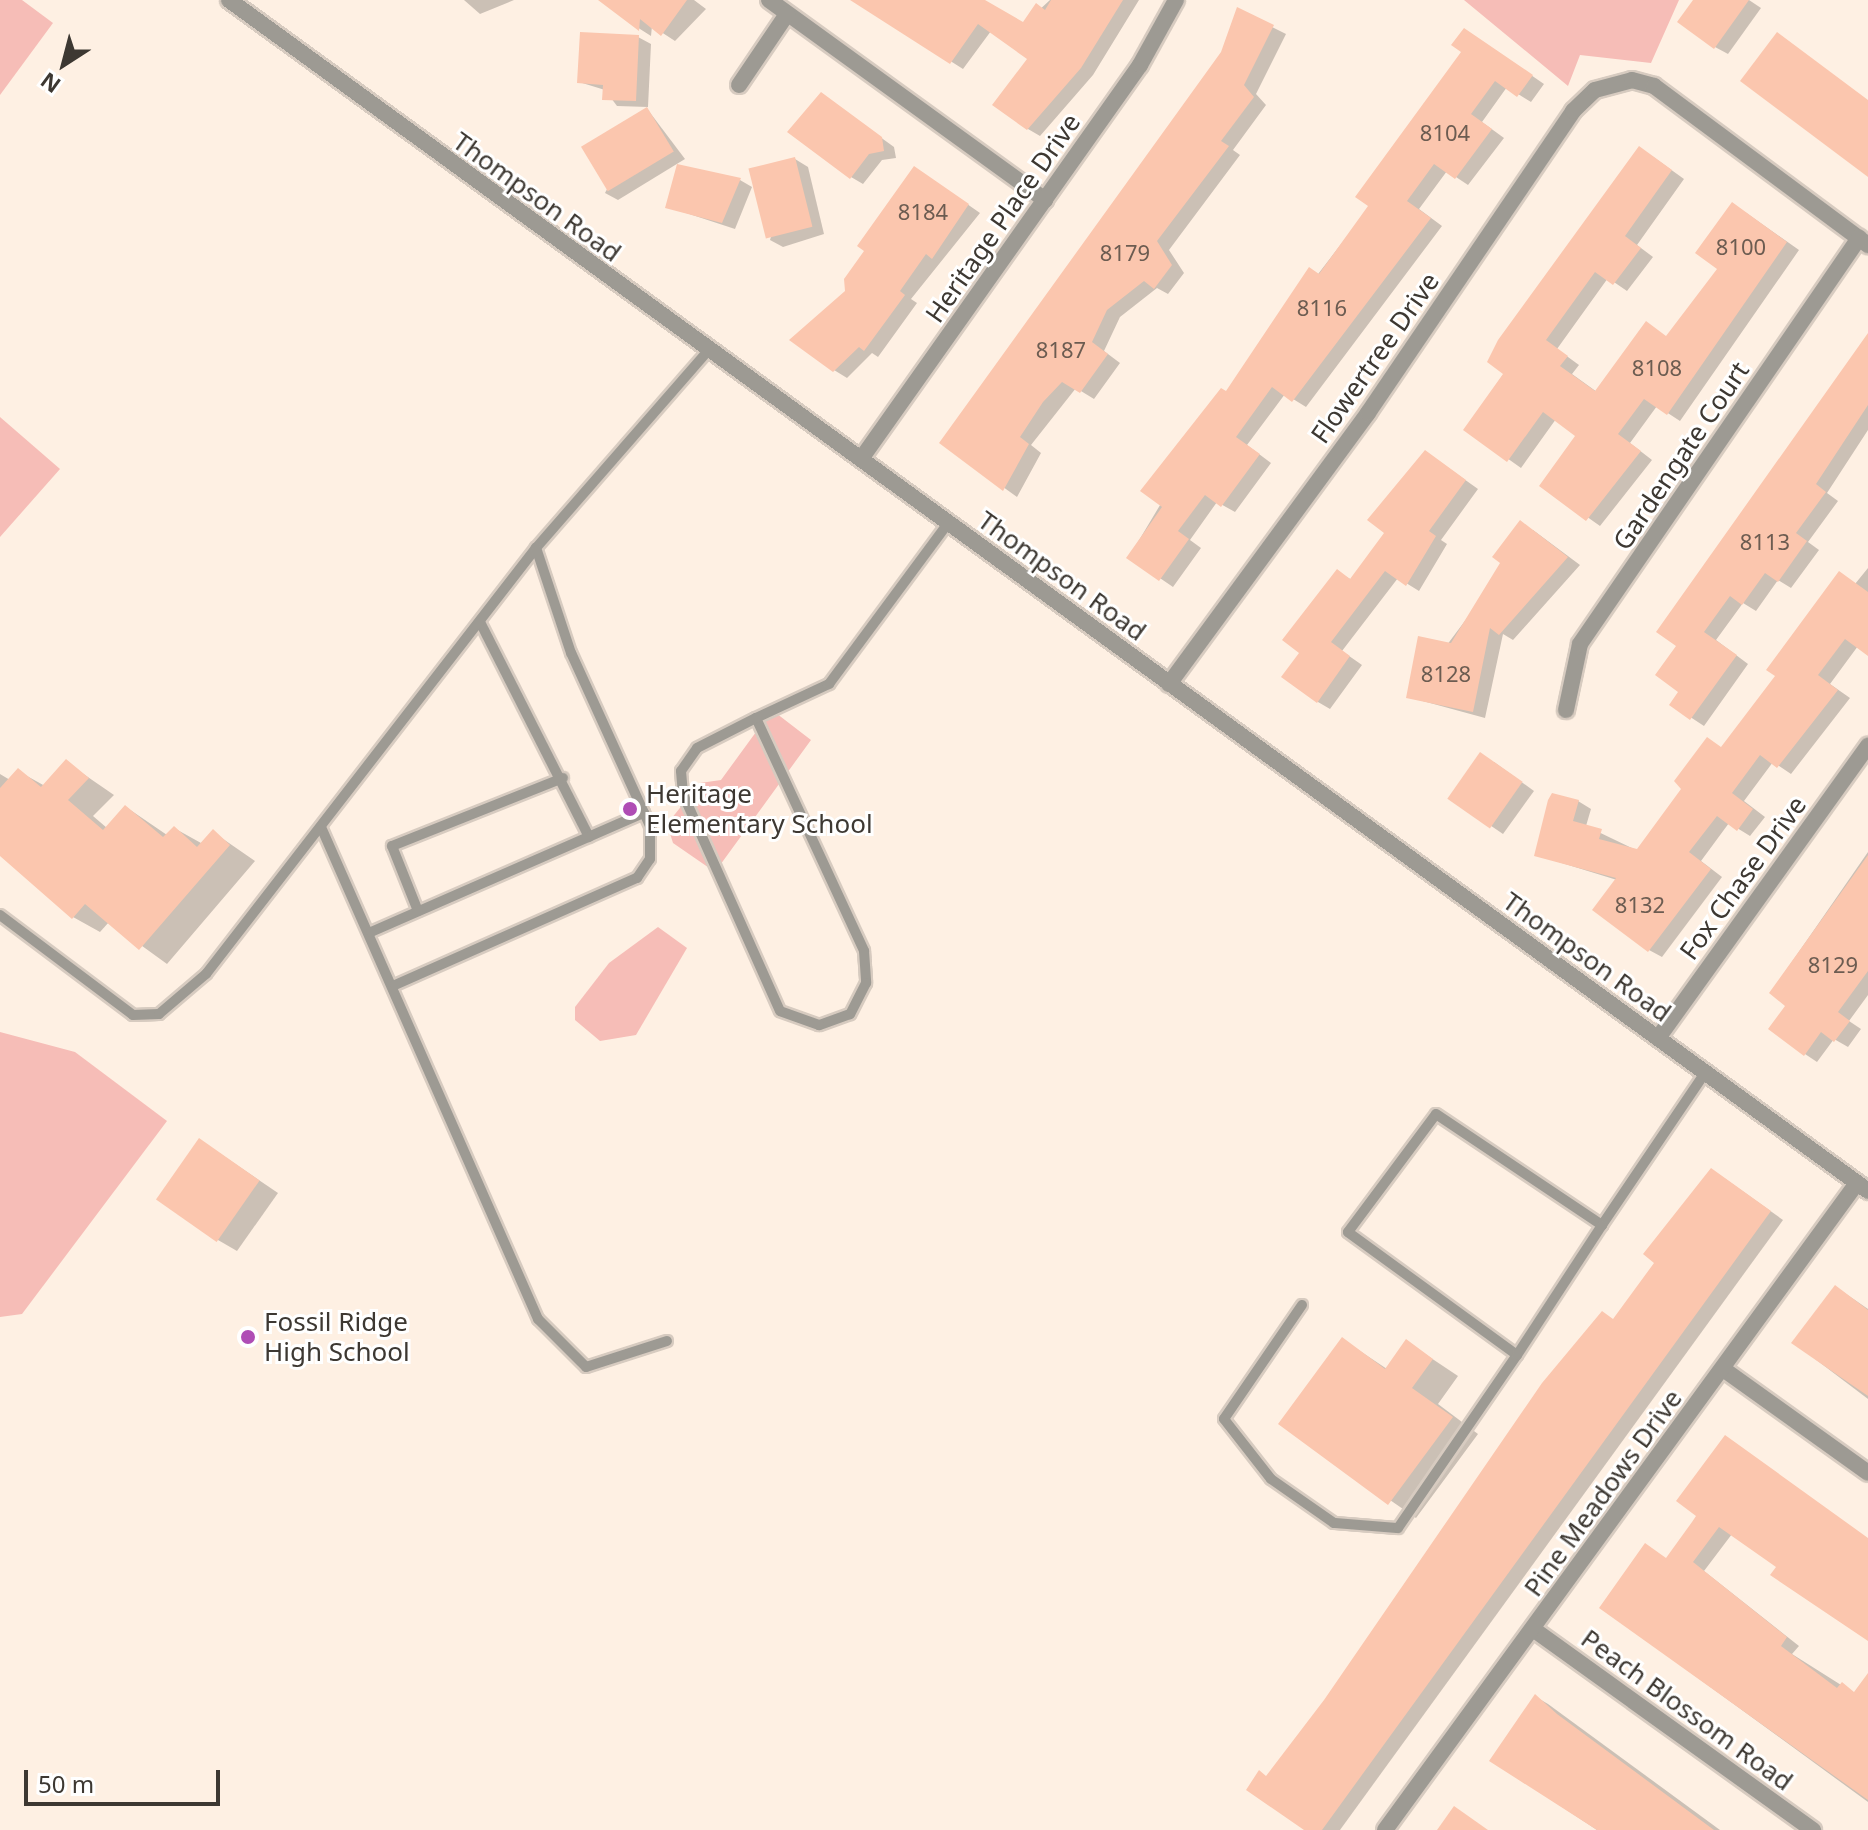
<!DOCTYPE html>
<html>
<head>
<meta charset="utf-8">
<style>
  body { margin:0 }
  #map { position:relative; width:1868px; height:1830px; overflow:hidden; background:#fef0e3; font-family:"Noto Sans",sans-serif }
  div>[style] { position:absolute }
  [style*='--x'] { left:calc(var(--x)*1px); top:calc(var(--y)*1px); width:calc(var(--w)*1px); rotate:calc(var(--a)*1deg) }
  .green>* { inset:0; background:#f6bdb7 }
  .shadow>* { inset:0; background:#0003 }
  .building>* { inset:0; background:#fbc6ae; transform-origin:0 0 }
  .roads { filter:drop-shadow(2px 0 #d7cbc0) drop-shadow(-2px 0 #d7cbc0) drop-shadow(0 2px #d7cbc0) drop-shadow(0 -2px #d7cbc0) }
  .service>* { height:10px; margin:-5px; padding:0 5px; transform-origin:5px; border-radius:5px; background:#9d9a93 }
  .minor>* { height:16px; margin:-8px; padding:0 8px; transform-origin:8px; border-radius:8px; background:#9d9a93 }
  .tertiary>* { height:16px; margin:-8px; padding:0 8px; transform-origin:8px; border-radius:8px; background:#9d9a93 }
  .dots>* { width:22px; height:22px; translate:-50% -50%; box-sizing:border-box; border:4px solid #fff; border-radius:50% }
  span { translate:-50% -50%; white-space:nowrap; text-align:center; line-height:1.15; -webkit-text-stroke:6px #fff; paint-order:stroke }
  .number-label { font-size:22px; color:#6c5c51 }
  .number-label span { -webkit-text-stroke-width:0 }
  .street-label { font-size:26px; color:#3d3832 }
  .poi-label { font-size:26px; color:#3d3832 }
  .left { translate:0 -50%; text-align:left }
  .north { position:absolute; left:24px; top:24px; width:80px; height:80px; -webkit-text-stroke:6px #fff; paint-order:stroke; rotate:216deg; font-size:22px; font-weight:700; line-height:32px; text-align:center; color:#3d3832 }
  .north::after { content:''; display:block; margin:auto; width:28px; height:36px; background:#3d3832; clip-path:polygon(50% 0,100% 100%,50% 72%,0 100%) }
  .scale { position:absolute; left:24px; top:1770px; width:196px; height:36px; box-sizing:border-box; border:4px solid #3d3832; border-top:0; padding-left:10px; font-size:24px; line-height:28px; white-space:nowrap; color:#3d3832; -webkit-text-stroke:6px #fff; paint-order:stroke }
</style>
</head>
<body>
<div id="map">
  <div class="green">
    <i style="clip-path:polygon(0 0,22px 0,53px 23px,0 95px)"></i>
    <i style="clip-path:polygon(1464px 0,1679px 0,1651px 63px,1580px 55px,1568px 86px)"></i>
    <i style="clip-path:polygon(0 417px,60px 469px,0 537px)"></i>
    <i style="clip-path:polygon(772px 710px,811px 740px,715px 872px,673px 843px,667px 824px,700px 783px,721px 780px)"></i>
    <i style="clip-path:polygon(658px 927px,687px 948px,636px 1035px,600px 1041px,575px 1020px,575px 1007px,609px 963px)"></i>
    <i style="clip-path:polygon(0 1032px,75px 1052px,167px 1121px,22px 1314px,0 1317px)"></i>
  </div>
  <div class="shadow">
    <i style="clip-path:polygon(464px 0,514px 0,480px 14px)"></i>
    <i style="clip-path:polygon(616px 0,694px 0,706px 9px,675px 41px,652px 26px,651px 36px,640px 29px,611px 7px)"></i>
    <i style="clip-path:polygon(854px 0,982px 0,1024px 24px,1050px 0,1139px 0,1093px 75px,1040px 136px,1028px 129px,1030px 58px,991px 31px,963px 69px)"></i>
    <i style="clip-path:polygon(1695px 0,1749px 0,1761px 8px,1728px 54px,1715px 47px)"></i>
    <i style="clip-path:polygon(1238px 10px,1286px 34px,1256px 94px,1266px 105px,1233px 150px,1240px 155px,1169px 250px,1184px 273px,1168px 294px,1157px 288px,1120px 317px,1104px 351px,1120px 363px,1094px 399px,1076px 388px,1031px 445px,1041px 453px,1017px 497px,942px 443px,1223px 53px)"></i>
    <i style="clip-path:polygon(1465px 30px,1544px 84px,1531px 102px,1507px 87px,1482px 122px,1504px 138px,1468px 185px,1447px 171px,1419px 209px,1442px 226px,1306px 407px,1285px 394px,1247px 445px,1271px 463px,1235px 512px,1217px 502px,1190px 540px,1201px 548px,1173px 587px,1129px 557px,1227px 393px,1371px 205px,1463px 52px)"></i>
    <i style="clip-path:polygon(638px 37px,651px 44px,648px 107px,617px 106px,605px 90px,579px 82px)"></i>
    <i style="clip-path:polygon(822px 95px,894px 147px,896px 158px,882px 160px,863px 184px,851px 177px)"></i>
    <i style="clip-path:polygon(648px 110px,685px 159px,618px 200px,605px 193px)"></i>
    <i style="clip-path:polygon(1652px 156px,1684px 179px,1637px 245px,1653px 257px,1627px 291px,1608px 278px,1557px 349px,1579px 365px,1572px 374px,1597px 392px,1668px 337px,1720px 269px,1745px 212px,1799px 250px,1680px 421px,1657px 406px,1630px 443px,1652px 460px,1600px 526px,1542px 485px,1578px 435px,1556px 419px,1521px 468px,1466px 429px)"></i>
    <i style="clip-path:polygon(795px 159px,808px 167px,824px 234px,783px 247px,770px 240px)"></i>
    <i style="clip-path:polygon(927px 176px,980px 213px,911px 299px,917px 303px,878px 357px,872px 353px,847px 378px,834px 370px,847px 292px)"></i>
    <i style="clip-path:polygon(740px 180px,752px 187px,735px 229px,668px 207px)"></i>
    <i style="clip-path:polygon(1868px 337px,1868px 430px,1827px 493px,1838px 501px,1808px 542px,1819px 550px,1791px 588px,1778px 580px,1756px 611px,1743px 603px,1716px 640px,1748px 664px,1704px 726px,1672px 705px,1681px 692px,1679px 645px)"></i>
    <i style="clip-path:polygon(1426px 452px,1478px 489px,1441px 540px,1447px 544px,1419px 591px,1398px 578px,1342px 651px,1362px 665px,1330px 709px,1318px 702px,1302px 652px,1338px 572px,1352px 580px,1387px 533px)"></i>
    <i style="clip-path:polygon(1533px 530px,1580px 565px,1513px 640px,1503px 634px,1485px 718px,1408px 697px)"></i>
    <i style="clip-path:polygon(1868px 568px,1868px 653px,1858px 646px,1830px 684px,1850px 698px,1791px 774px,1773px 762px,1744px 801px,1765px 817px,1750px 836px,1729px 823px,1701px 861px,1722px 877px,1662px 957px,1649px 950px,1617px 880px,1536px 855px,1578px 801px,1591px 809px,1586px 826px,1638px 851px)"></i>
    <i style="clip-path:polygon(66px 762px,114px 795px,93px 816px,107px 828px,126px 807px,167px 835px,174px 828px,201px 843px,213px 832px,255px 861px,167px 964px,109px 922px,100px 932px,73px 917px,0 853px,0 774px,10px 780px,18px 771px,45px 786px)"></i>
    <i style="clip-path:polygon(1494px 762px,1534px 791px,1503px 834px,1450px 798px)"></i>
    <i style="clip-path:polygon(1868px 852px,1868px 995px,1849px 1021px,1861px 1029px,1848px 1047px,1834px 1039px,1817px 1062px,1805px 1054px,1788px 1005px,1771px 992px)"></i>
    <i style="clip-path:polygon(200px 1140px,278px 1193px,237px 1251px,218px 1240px)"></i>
    <i style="clip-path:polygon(1724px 1178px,1783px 1220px,1340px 1830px,1307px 1830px,1267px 1778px)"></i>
    <i style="clip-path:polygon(1836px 1287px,1868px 1309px,1868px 1399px,1794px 1343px)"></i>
    <i style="clip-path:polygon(1342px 1339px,1387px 1369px,1407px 1342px,1458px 1376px,1438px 1404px,1478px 1434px,1416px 1518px,1280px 1424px)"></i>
    <i style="clip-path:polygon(1693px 1524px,1868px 1540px,1868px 1638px,1773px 1575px,1779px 1567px,1732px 1534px,1704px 1571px,1799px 1646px,1792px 1654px,1868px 1702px,1868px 1802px,1602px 1608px,1667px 1560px)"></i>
    <i style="clip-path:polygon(1536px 1697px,1548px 1704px,1720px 1830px,1597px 1830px,1491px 1760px)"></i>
  </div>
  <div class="building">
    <i style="clip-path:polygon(598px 0,687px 0,661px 36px,640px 19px,639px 31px)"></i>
    <i style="clip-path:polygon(850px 0,985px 0,1023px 22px,1036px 3px,1045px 10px,1051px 0,1123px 0,1081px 68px,1027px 130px,992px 105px,1027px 59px,978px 24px,950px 64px)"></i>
    <i style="clip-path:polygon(1693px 0,1749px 0,1714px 49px,1677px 22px)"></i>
    <i style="clip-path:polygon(1237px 7px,1274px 25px,1244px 85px,1254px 97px,1221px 141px,1229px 146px,1157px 241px,1172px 265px,1154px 289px,1144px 281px,1107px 310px,1092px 342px,1108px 354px,1080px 393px,1062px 382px,1043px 402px,1020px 437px,1029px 444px,1003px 491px,939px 443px,1221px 52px)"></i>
    <i style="clip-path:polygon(1464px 28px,1533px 75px,1517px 97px,1495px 81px,1471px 114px,1492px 129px,1455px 179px,1434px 164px,1407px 201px,1431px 218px,1292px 402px,1272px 387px,1236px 437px,1260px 454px,1221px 507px,1205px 495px,1178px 531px,1189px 539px,1159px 581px,1126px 558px,1162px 507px,1140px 491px,1221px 388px,1226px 391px,1309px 267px,1319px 274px,1368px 206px,1355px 197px,1461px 52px,1451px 45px)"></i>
    <i style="clip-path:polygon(580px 32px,639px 35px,636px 101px,602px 100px,603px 85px,577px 83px)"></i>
    <i style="clip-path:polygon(1777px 32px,1868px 100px,1868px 177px,1740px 81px)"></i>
    <i style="clip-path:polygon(821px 92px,882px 137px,884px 151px,869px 154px,850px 179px,787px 132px)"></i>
    <i style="left:647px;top:107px;width:52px;height:77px;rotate:59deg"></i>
    <i style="clip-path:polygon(1639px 146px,1672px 170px,1625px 236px,1641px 248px,1613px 285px,1595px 272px,1546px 340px,1568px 356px,1560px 366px,1595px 391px,1646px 321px,1666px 336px,1717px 269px,1695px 253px,1732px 202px,1787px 242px,1667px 415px,1644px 399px,1618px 434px,1641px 451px,1586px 521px,1539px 486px,1575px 436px,1543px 412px,1507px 462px,1463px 430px,1503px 374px,1487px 362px,1498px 340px)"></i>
    <i style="left:795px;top:157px;width:72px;height:48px;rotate:76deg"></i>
    <i style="clip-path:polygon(677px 164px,741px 178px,722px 223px,665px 208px)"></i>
    <i style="clip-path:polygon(914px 166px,969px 204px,932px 259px,926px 254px,900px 291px,905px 295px,864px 351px,859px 347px,833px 372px,789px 340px,845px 291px,844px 279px,864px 251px,857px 246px)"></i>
    <i style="clip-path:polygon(1868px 333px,1868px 405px,1816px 484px,1826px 492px,1796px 533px,1807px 541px,1778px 582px,1765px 573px,1742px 605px,1730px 596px,1704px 632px,1737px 655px,1690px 720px,1669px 705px,1678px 692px,1655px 675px,1676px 646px,1656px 632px)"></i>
    <i style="clip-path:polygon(1425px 450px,1466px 480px,1429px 531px,1436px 536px,1406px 586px,1385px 571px,1331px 642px,1350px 656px,1317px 703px,1281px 677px,1299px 653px,1282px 640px,1337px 569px,1350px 579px,1384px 533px,1367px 520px)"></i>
    <i style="clip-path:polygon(1520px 520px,1568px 557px,1499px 635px,1490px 628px,1473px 712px,1406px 698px,1418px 636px,1451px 643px,1500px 563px,1492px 557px)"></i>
    <i style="clip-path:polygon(1839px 571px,1868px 592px,1868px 656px,1845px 639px,1818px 675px,1838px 690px,1777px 768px,1760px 755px,1732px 793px,1753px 809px,1737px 831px,1717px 816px,1689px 852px,1711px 869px,1648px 952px,1592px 910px,1616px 878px,1534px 856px,1548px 800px,1552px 793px,1579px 800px,1573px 821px,1602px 829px,1599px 839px,1637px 849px,1681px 789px,1674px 781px,1707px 737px,1721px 747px,1775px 676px,1766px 670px)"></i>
    <i style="left:1480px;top:752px;width:52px;height:57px;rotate:35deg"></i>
    <i style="clip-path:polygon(66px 759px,89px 778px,68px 800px,103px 830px,125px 805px,163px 837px,174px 826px,197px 847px,213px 829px,230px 845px,139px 950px,85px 904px,72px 919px,0 856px,0 788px,18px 768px,41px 787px)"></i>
    <i style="clip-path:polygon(1868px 855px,1868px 971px,1838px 1012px,1850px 1021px,1834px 1042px,1821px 1032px,1804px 1056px,1768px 1029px,1785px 1006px,1769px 993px)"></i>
    <i style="left:199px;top:1138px;width:74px;height:75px;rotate:35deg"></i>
    <i style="clip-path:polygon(1711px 1168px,1771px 1211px,1322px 1830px,1304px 1830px,1246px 1790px,1259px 1770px,1266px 1776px,1324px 1700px,1542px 1383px,1602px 1311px,1613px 1319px,1654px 1263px,1643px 1254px)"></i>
    <i style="clip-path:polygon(1835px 1285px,1868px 1310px,1868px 1396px,1791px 1343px)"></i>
    <i style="clip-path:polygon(1342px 1337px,1385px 1369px,1406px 1339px,1433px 1359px,1412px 1388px,1453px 1417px,1388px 1505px,1278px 1424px)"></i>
    <i style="clip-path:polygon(1725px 1435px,1868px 1538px,1868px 1641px,1770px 1575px,1776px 1567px,1719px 1527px,1693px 1562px,1787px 1637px,1781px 1646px,1837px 1688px,1842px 1682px,1854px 1692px,1868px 1673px,1868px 1800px,1599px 1608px,1645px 1543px,1666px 1558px,1692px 1522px,1696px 1516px,1676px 1501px)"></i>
    <i style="clip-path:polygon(1535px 1694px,1557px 1714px,1714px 1830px,1597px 1830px,1489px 1761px)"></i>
    <i style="clip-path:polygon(1454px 1806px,1488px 1830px,1437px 1830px)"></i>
  </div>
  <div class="roads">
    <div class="service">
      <i style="--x:480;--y:622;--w:241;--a:63.1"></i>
      <i style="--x:756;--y:718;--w:257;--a:65.1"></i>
      <i style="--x:864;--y:951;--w:32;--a:86"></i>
      <i style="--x:866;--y:983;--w:35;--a:117"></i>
      <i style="--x:850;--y:1014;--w:33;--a:160"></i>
      <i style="--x:819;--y:1025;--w:41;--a:-160.3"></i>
      <i style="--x:780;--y:1011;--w:238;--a:-114.1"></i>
      <i style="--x:683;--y:794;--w:23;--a:-95"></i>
      <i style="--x:681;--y:771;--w:28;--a:-55"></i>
      <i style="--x:697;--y:748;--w:66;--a:-27"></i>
      <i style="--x:756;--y:718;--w:81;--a:-25"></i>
      <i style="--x:829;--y:684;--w:200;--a:-53.5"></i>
      <i style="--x:321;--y:827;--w:538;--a:66.2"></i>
      <i style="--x:538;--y:1319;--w:68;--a:45"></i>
      <i style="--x:586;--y:1367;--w:85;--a:-17.8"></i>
      <i style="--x:418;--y:911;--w:70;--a:-111.8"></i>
      <i style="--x:392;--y:846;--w:184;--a:-21.7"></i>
      <i style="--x:0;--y:915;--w:166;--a:36.9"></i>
      <i style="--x:133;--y:1015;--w:26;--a:-2"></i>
      <i style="--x:159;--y:1014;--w:62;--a:-40.4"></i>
      <i style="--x:206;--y:974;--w:539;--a:-52.24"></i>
      <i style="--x:536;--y:548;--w:262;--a:-48.9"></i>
      <i style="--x:371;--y:932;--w:298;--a:-23.6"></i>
      <i style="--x:395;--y:985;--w:265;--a:-23.9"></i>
      <i style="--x:637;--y:878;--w:23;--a:-56"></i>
      <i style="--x:650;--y:859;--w:33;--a:-90"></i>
      <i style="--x:650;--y:826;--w:190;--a:-114.5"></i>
      <i style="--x:571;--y:653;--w:111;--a:-108.4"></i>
      <i style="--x:1302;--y:1305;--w:138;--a:124.4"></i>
      <i style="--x:1224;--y:1419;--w:76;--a:51.9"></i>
      <i style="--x:1271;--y:1479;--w:77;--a:34.9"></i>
      <i style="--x:1334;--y:1523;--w:64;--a:4.5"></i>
      <i style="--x:1398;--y:1528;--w:210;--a:-55.5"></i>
      <i style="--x:1517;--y:1355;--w:209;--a:-144"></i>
      <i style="--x:1348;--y:1232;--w:147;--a:-53.3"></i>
      <i style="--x:1436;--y:1114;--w:200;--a:33.8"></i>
      <i style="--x:1602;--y:1225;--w:184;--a:-55.9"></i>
      <i style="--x:1517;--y:1355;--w:155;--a:-56.8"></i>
    </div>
    <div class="minor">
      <i style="--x:769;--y:0;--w:341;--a:35.9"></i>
      <i style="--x:739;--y:85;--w:86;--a:-55.9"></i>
      <i style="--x:861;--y:459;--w:483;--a:-54.7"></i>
      <i style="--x:1140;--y:65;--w:74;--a:-61"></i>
      <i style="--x:1169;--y:684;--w:336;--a:-53.7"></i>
      <i style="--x:1368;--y:413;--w:365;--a:-55.8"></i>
      <i style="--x:1573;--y:111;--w:30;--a:-44"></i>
      <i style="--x:1595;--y:90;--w:38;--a:-15"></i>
      <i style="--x:1632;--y:80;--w:23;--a:15"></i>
      <i style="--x:1654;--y:86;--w:267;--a:36.6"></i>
      <i style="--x:1566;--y:710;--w:67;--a:-78"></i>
      <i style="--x:1580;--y:644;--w:493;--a:-55.5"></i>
      <i style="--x:1658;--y:1038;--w:360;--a:-54.3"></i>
      <i style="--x:1723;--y:1369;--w:178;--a:35.6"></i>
      <i style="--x:1533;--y:1629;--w:345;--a:35.7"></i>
      <i style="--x:1385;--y:1830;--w:801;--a:-53.89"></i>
    </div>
    <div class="tertiary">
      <i style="--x:229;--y:0;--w:2026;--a:36"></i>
    </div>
  </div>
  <div class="dots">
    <i style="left:630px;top:809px;background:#af4db5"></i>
    <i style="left:248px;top:1337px;background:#af4db5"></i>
  </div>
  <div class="number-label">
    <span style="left:1445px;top:133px">8104</span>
    <span style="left:923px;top:212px">8184</span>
    <span style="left:1741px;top:247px">8100</span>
    <span style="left:1125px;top:253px">8179</span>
    <span style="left:1322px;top:308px">8116</span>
    <span style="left:1061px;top:350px">8187</span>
    <span style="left:1657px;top:368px">8108</span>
    <span style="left:1765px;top:542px">8113</span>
    <span style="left:1446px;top:674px">8128</span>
    <span style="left:1640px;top:905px">8132</span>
    <span style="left:1833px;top:965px">8129</span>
  </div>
  <div class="street-label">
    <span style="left:537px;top:197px;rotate:36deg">Thompson Road</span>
    <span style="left:1003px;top:218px;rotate:-55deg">Heritage Place Drive</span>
    <span style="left:1375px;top:358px;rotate:-55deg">Flowertree Drive</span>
    <span style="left:1681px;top:456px;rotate:-56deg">Gardengate Court</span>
    <span style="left:1062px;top:576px;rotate:36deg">Thompson Road</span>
    <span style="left:1743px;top:878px;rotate:-54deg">Fox Chase Drive</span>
    <span style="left:1587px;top:957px;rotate:36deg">Thompson Road</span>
    <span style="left:1603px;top:1493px;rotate:-54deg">Pine Meadows Drive</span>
    <span style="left:1687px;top:1710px;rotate:36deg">Peach Blossom Road</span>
  </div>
  <div class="poi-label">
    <span class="left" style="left:646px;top:809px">Heritage<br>Elementary School</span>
    <span class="left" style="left:264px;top:1337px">Fossil Ridge<br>High School</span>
  </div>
  <div class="north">N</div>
  <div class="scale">50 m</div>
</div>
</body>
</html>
